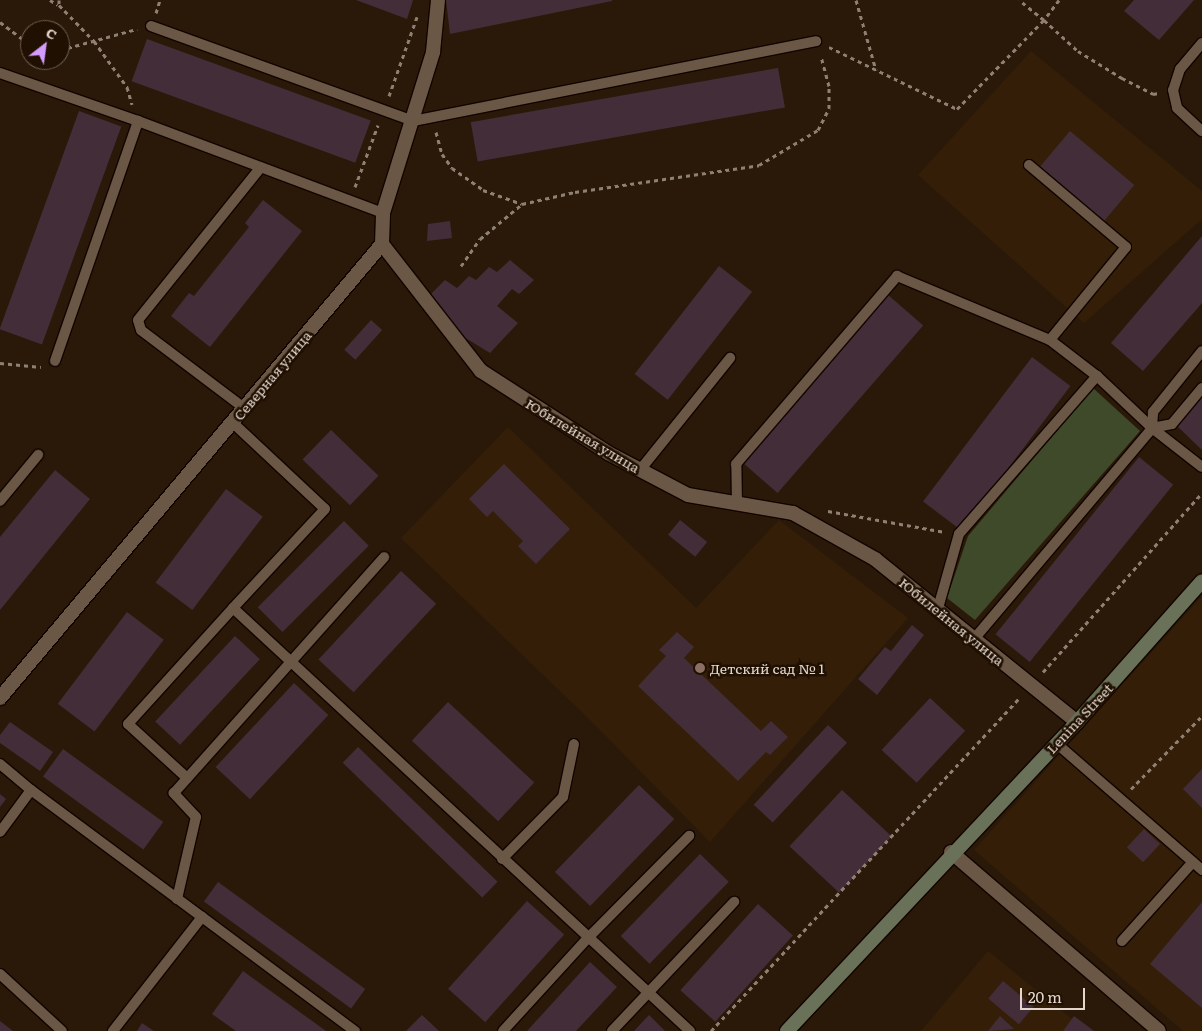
<!DOCTYPE html>
<html>
<head>
<meta charset="utf-8">
<style>
  body { margin:0 }
  #map { position:relative; width:1202px; height:1031px; overflow:hidden; background:#2a1909; font-family:Literata,serif }
  div>[style] { position:absolute }
  [style*='--x'] { left:calc(var(--x)*1px); top:calc(var(--y)*1px); width:calc(var(--w)*1px); rotate:calc(var(--a)*1deg) }
  .built>* { inset:0; background:#341e08 }
  .green>* { inset:0; background:#3f4a2a }
  .building>* { inset:0; background:#432d39; transform-origin:0 0 }
  .path>* { height:3px; margin-top:-1.5px; transform-origin:0; background:repeating-linear-gradient(90deg,#8e8073 0 4px,transparent 0 8px) }
  .roads { filter:drop-shadow(1px 0 #120400) drop-shadow(-1px 0 #120400) drop-shadow(0 1px #120400) drop-shadow(0 -1px #120400) }
  .service>* { height:10px; margin:-5px; padding:0 5px; transform-origin:5px; border-radius:5px; background:#6b5745 }
  .minor>* { height:14px; margin:-7px; padding:0 7px; transform-origin:7px; border-radius:7px; background:#6b5745 }
  .secondary>* { height:14px; margin:-7px; padding:0 7px; transform-origin:7px; border-radius:7px; background:#697259 }
  .dots>* { width:14px; height:14px; translate:-50% -50%; box-sizing:border-box; border:2px solid #201002; border-radius:50% }
  span { translate:-50% -50%; white-space:nowrap; text-align:center; line-height:1.15; -webkit-text-stroke:5px #201002; paint-order:stroke }
  .street-label { font-size:14px; color:#e3d7cd }
  .poi-label { font-size:14px; color:#e3d7cd }
  .left { translate:0 -50%; text-align:left }
  .north { position:absolute; left:20px; top:20px; width:50px; height:50px; box-sizing:border-box; background:#201002; border:1px solid #6e6053; border-radius:50%; rotate:30deg; font-size:14px; font-weight:700; line-height:20px; text-align:center; color:#e3d7cd }
  .north::after { content:''; display:block; margin:auto; width:18px; height:22px; background:#d49cfc; clip-path:polygon(50% 0,100% 100%,50% 72%,0 100%) }
  .scale { position:absolute; left:1020px; top:988px; width:65px; height:22px; box-sizing:border-box; border:2px solid #e3d7cd; border-top:0; padding-left:6px; font-size:15px; line-height:18px; white-space:nowrap; color:#e3d7cd; -webkit-text-stroke:4px #201002; paint-order:stroke }
</style>
</head>
<body>
<div id="map">
  <div class="built">
    <i style="clip-path:polygon(1031px 51px,1202px 191px,1202px 219px,1084px 323px,918px 175px)"></i>
    <i style="clip-path:polygon(508px 427px,696px 608px,779px 520px,908px 618px,710px 842px,589px 719px,401px 538px)"></i>
    <i style="clip-path:polygon(1202px 596px,1202px 1031px,1183px 1031px,974px 850px)"></i>
    <i style="clip-path:polygon(988px 951px,1087px 1031px,921px 1031px)"></i>
  </div>
  <div class="green">
    <i style="clip-path:polygon(1093px 388px,1140px 431px,975px 620px,947px 598px,968px 536px)"></i>
  </div>
  <div class="building">
    <i style="clip-path:polygon(356px 0,413px 0,407px 19px)"></i>
    <i style="clip-path:polygon(446px 0,612px 0,612px 1px,450px 34px)"></i>
    <i style="clip-path:polygon(1134px 0,1194px 0,1159px 40px,1124px 11px)"></i>
    <i style="left:147px;top:39px;width:238px;height:45px;rotate:20deg"></i>
    <i style="left:778px;top:68px;width:40px;height:312px;rotate:80deg"></i>
    <i style="left:79px;top:111px;width:45px;height:232px;rotate:20deg"></i>
    <i style="left:1070px;top:131px;width:84px;height:48px;rotate:40deg"></i>
    <i style="clip-path:polygon(263px 200px,302px 231px,210px 347px,171px 316px,189px 293px,194px 296px,249px 227px,245px 223px)"></i>
    <i style="clip-path:polygon(450px 221px,452px 238px,427px 241px,428px 224px)"></i>
    <i style="clip-path:polygon(1202px 236px,1202px 303px,1143px 371px,1111px 343px)"></i>
    <i style="clip-path:polygon(510px 260px,534px 280px,519px 294px,512px 289px,497px 306px,518px 323px,490px 353px,459px 334px,429px 296px,445px 280px,457px 288px,469px 276px,476px 280px,489px 267px,497px 272px)"></i>
    <i style="left:719px;top:266px;width:42px;height:137px;rotate:38deg"></i>
    <i style="left:887px;top:294px;width:48px;height:222px;rotate:41deg"></i>
    <i style="left:371px;top:320px;width:15px;height:40px;rotate:42deg"></i>
    <i style="left:1032px;top:357px;width:48px;height:181px;rotate:37deg"></i>
    <i style="clip-path:polygon(1202px 395px,1202px 450px,1176px 425px)"></i>
    <i style="left:331px;top:430px;width:66px;height:41px;rotate:44deg"></i>
    <i style="left:1139px;top:457px;width:44px;height:228px;rotate:39deg"></i>
    <i style="clip-path:polygon(504px 464px,570px 529px,536px 564px,518px 546px,523px 541px,493px 511px,487px 517px,469px 499px)"></i>
    <i style="clip-path:polygon(55px 470px,90px 499px,0 610px,0 537px)"></i>
    <i style="left:226px;top:489px;width:46px;height:117px;rotate:37deg"></i>
    <i style="left:680px;top:520px;width:35px;height:19px;rotate:39deg"></i>
    <i style="left:344px;top:521px;width:35px;height:122px;rotate:45deg"></i>
    <i style="left:401px;top:571px;width:48px;height:121px;rotate:43deg"></i>
    <i style="left:127px;top:612px;width:46px;height:115px;rotate:37deg"></i>
    <i style="clip-path:polygon(912px 625px,924px 635px,877px 695px,858px 679px,885px 647px,891px 651px)"></i>
    <i style="clip-path:polygon(677px 632px,694px 647px,684px 658px,761px 731px,771px 721px,788px 737px,770px 755px,766px 752px,738px 781px,638px 686px,666px 656px,659px 650px)"></i>
    <i style="left:235px;top:636px;width:34px;height:117px;rotate:43deg"></i>
    <i style="left:294px;top:683px;width:47px;height:115px;rotate:43deg"></i>
    <i style="left:930px;top:698px;width:48px;height:71px;rotate:43deg"></i>
    <i style="left:448px;top:702px;width:118px;height:53px;rotate:43deg"></i>
    <i style="clip-path:polygon(10px 722px,53px 752px,40px 771px,0 743px,0 735px)"></i>
    <i style="left:828px;top:725px;width:26px;height:109px;rotate:43deg"></i>
    <i style="left:358px;top:747px;width:194px;height:22px;rotate:44deg"></i>
    <i style="left:63px;top:749px;width:124px;height:34px;rotate:36deg"></i>
    <i style="clip-path:polygon(1202px 769px,1202px 808px,1183px 789px)"></i>
    <i style="left:639px;top:785px;width:49px;height:121px;rotate:44deg"></i>
    <i style="left:842px;top:790px;width:68px;height:77px;rotate:43deg"></i>
    <i style="clip-path:polygon(0 794px,6px 799px,0 807px)"></i>
    <i style="left:1144px;top:829px;width:22px;height:25px;rotate:43deg"></i>
    <i style="left:700px;top:854px;width:40px;height:114px;rotate:44deg"></i>
    <i style="left:218px;top:882px;width:182px;height:24px;rotate:36deg"></i>
    <i style="left:527px;top:901px;width:50px;height:118px;rotate:42deg"></i>
    <i style="clip-path:polygon(1202px 902px,1202px 1008px,1150px 964px)"></i>
    <i style="left:758px;top:904px;width:47px;height:116px;rotate:42deg"></i>
    <i style="clip-path:polygon(590px 962px,617px 987px,576px 1031px,527px 1031px)"></i>
    <i style="clip-path:polygon(243px 971px,326px 1031px,236px 1031px,212px 1014px)"></i>
    <i style="left:1003px;top:981px;width:40px;height:23px;rotate:40deg"></i>
    <i style="clip-path:polygon(422px 1015px,439px 1031px,406px 1031px)"></i>
    <i style="clip-path:polygon(649px 1015px,665px 1031px,634px 1031px)"></i>
    <i style="clip-path:polygon(1000px 1016px,1014px 1029px,988px 1031px)"></i>
    <i style="clip-path:polygon(1074px 1016px,1094px 1031px,1063px 1031px)"></i>
    <i style="clip-path:polygon(0 1021px,13px 1031px,0 1031px)"></i>
    <i style="clip-path:polygon(142px 1023px,154px 1031px,137px 1031px)"></i>
  </div>
  <div class="path">
    <i style="--x:50;--y:0;--w:9;--a:32"></i>
    <i style="--x:59;--y:0;--w:5;--a:90"></i>
    <i style="--x:59;--y:5;--w:50;--a:45.8"></i>
    <i style="--x:94;--y:41;--w:57;--a:54.3"></i>
    <i style="--x:127;--y:87;--w:18;--a:74"></i>
    <i style="--x:856;--y:0;--w:73;--a:74.1"></i>
    <i style="--x:1059;--y:0;--w:25;--a:127"></i>
    <i style="--x:1044;--y:20;--w:46;--a:42.4"></i>
    <i style="--x:1078;--y:51;--w:52;--a:31.5"></i>
    <i style="--x:1122;--y:78;--w:35;--a:27"></i>
    <i style="--x:1153;--y:94;--w:6;--a:-9"></i>
    <i style="--x:156;--y:13;--w:14;--a:-73"></i>
    <i style="--x:0;--y:22;--w:38;--a:37"></i>
    <i style="--x:829;--y:47;--w:142;--a:25.8"></i>
    <i style="--x:957;--y:109;--w:124;--a:-45.7"></i>
    <i style="--x:1044;--y:20;--w:32;--a:-141"></i>
    <i style="--x:60;--y:50;--w:80;--a:-15.3"></i>
    <i style="--x:389;--y:96;--w:84;--a:-70.5"></i>
    <i style="--x:436;--y:132;--w:23;--a:75"></i>
    <i style="--x:442;--y:154;--w:17;--a:54"></i>
    <i style="--x:452;--y:168;--w:38;--a:35"></i>
    <i style="--x:483;--y:190;--w:41;--a:19.7"></i>
    <i style="--x:522;--y:204;--w:54;--a:-12.8"></i>
    <i style="--x:575;--y:192;--w:186;--a:-8.3"></i>
    <i style="--x:759;--y:165;--w:69;--a:-30.7"></i>
    <i style="--x:818;--y:130;--w:25;--a:-63"></i>
    <i style="--x:829;--y:108;--w:22;--a:-90"></i>
    <i style="--x:829;--y:86;--w:31;--a:-105"></i>
    <i style="--x:355;--y:187;--w:66;--a:-69.6"></i>
    <i style="--x:461;--y:266;--w:33;--a:-55"></i>
    <i style="--x:480;--y:239;--w:55;--a:-39.8"></i>
    <i style="--x:0;--y:363;--w:41;--a:5.6"></i>
    <i style="--x:828;--y:511;--w:119;--a:10.2"></i>
    <i style="--x:1043;--y:672;--w:239;--a:-48.4"></i>
    <i style="--x:1131;--y:789;--w:102;--a:-45.8"></i>
    <i style="--x:711;--y:1031;--w:455;--a:-47.2"></i>
  </div>
  <div class="roads">
    <div class="service">
      <i style="--x:151;--y:26;--w:279;--a:19.9"></i>
      <i style="--x:413;--y:121;--w:411;--a:-11.2"></i>
      <i style="--x:1202;--y:43;--w:34;--a:130"></i>
      <i style="--x:1180;--y:69;--w:22;--a:108"></i>
      <i style="--x:1173;--y:90;--w:18;--a:77"></i>
      <i style="--x:1177;--y:108;--w:34;--a:43"></i>
      <i style="--x:0;--y:73;--w:146;--a:19.2"></i>
      <i style="--x:1029;--y:165;--w:127;--a:40.2"></i>
      <i style="--x:1126;--y:247;--w:120;--a:129.3"></i>
      <i style="--x:55;--y:361;--w:254;--a:-70.9"></i>
      <i style="--x:138;--y:121;--w:262;--a:20.6"></i>
      <i style="--x:244;--y:408;--w:129;--a:-142.9"></i>
      <i style="--x:141;--y:330;--w:10;--a:-107"></i>
      <i style="--x:138;--y:320;--w:196;--a:-51.2"></i>
      <i style="--x:232;--y:422;--w:127;--a:43.1"></i>
      <i style="--x:325;--y:509;--w:135;--a:132.9"></i>
      <i style="--x:233;--y:608;--w:623;--a:42.79"></i>
      <i style="--x:1152;--y:428;--w:20;--a:-11"></i>
      <i style="--x:1172;--y:424;--w:47;--a:-50.2"></i>
      <i style="--x:640;--y:470;--w:144;--a:-51.2"></i>
      <i style="--x:0;--y:501;--w:60;--a:-50.4"></i>
      <i style="--x:737;--y:503;--w:39;--a:-91"></i>
      <i style="--x:736;--y:464;--w:248;--a:-49.4"></i>
      <i style="--x:897;--y:276;--w:166;--a:22.7"></i>
      <i style="--x:1050;--y:340;--w:59;--a:37.5"></i>
      <i style="--x:1097;--y:376;--w:76;--a:43.4"></i>
      <i style="--x:1152;--y:428;--w:63;--a:38"></i>
      <i style="--x:938;--y:608;--w:77;--a:-74.2"></i>
      <i style="--x:959;--y:534;--w:210;--a:-48.9"></i>
      <i style="--x:974;--y:639;--w:276;--a:-49.8"></i>
      <i style="--x:1152;--y:428;--w:16;--a:-86"></i>
      <i style="--x:1153;--y:412;--w:78;--a:-51.2"></i>
      <i style="--x:1056;--y:743;--w:194;--a:41"></i>
      <i style="--x:0;--y:764;--w:40;--a:40"></i>
      <i style="--x:31;--y:790;--w:52;--a:126.4"></i>
      <i style="--x:187;--y:778;--w:80;--a:-137.5"></i>
      <i style="--x:128;--y:724;--w:156;--a:-47.8"></i>
      <i style="--x:31;--y:790;--w:213;--a:36.6"></i>
      <i style="--x:202;--y:917;--w:145;--a:128"></i>
      <i style="--x:502;--y:859;--w:87;--a:-45.5"></i>
      <i style="--x:563;--y:797;--w:54;--a:-78.3"></i>
      <i style="--x:177;--y:899;--w:84;--a:-77"></i>
      <i style="--x:196;--y:817;--w:33;--a:-133"></i>
      <i style="--x:174;--y:793;--w:316;--a:-48.3"></i>
      <i style="--x:202;--y:917;--w:191;--a:36.7"></i>
      <i style="--x:1122;--y:941;--w:106;--a:-48.1"></i>
      <i style="--x:0;--y:974;--w:84;--a:42.6"></i>
      <i style="--x:503;--y:1031;--w:126;--a:-47.6"></i>
      <i style="--x:588;--y:938;--w:144;--a:-45.3"></i>
      <i style="--x:612;--y:1031;--w:178;--a:-46.6"></i>
    </div>
    <div class="minor">
      <i style="--x:382;--y:244;--w:161;--a:52.1"></i>
      <i style="--x:481;--y:371;--w:151;--a:32.8"></i>
      <i style="--x:608;--y:453;--w:90;--a:27.7"></i>
      <i style="--x:688;--y:495;--w:107;--a:9.7"></i>
      <i style="--x:793;--y:513;--w:94;--a:29.3"></i>
      <i style="--x:875;--y:559;--w:260;--a:38.9"></i>
      <i style="--x:0;--y:698;--w:593;--a:-49.92"></i>
      <i style="--x:382;--y:244;--w:31;--a:-88"></i>
      <i style="--x:383;--y:213;--w:169;--a:-72.7"></i>
      <i style="--x:433;--y:52;--w:52;--a:-84.5"></i>
      <i style="--x:951;--y:852;--w:274;--a:40.7"></i>
    </div>
    <div class="secondary">
      <i style="--x:787;--y:1031;--w:424;--a:-46.8"></i>
      <i style="--x:1077;--y:722;--w:188;--a:-48.4"></i>
    </div>
  </div>
  <div class="dots">
    <i style="left:700px;top:668px;background:#8d6e63"></i>
  </div>
  <div class="street-label">
    <span style="left:272px;top:375px;rotate:-50deg">Северная улица</span>
    <span style="left:583px;top:435px;rotate:31deg">Юбилейная улица</span>
    <span style="left:952px;top:621px;rotate:39deg">Юбилейная улица</span>
    <span style="left:1079px;top:718px;rotate:-47deg">Lenina Street</span>
  </div>
  <div class="poi-label">
    <span class="left" style="left:710px;top:668px">Детский сад № 1</span>
  </div>
  <div class="north">С</div>
  <div class="scale">20 m</div>
</div>
</body>
</html>
